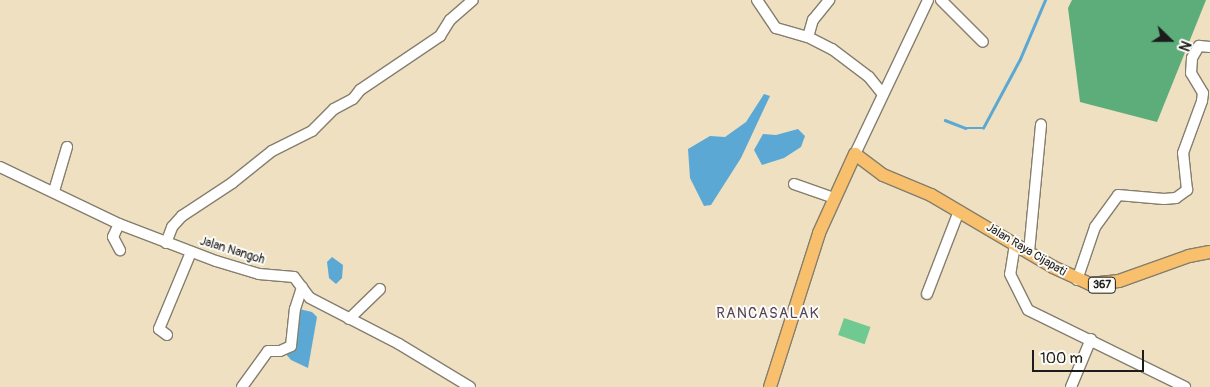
<!DOCTYPE html>
<html>
<head>
<meta charset="utf-8">
<style>
  body { margin:0 }
  #map { position:relative; width:1210px; height:387px; overflow:hidden; background:#eee0c0; font-family:Pangolin,sans-serif }
  div>[style] { position:absolute }
  [style*='--x'] { left:calc(var(--x)*1px); top:calc(var(--y)*1px); width:calc(var(--w)*1px); rotate:calc(var(--a)*1deg) }
  .green>* { inset:0; background:#70c990; transform-origin:0 0 }
  .forest>* { inset:0; background:#5cad7a }
  .water>* { inset:0; background:#5ca8d4 }
  .stream>* { height:2.5px; margin:-1.25px; padding:0 1.25px; transform-origin:1.25px; border-radius:1.25px; background:#5ca8d4 }
  .roads { filter:drop-shadow(1px 0 #857e6e) drop-shadow(-1px 0 #857e6e) drop-shadow(0 1px #857e6e) drop-shadow(0 -1px #857e6e) }
  .minor>* { height:10px; margin:-5px; padding:0 5px; transform-origin:5px; border-radius:5px; background:#fff }
  .major>* { height:12px; margin:-6px; padding:0 6px; transform-origin:6px; border-radius:6px; background:#f8bf6c }
  span { translate:-50% -50%; white-space:nowrap; text-align:center; line-height:1.15; -webkit-text-stroke:4px #fdfcf7; paint-order:stroke }
  .shield-label span { padding:1px 4px; background:#fdfcf7; border:1px solid; border-radius:4px; -webkit-text-stroke-width:0 }
  .shield-label { font-size:11px; color:#1c1c1c; font-weight:700 }
  .street-label { font-size:12px; color:#1c1c1c }
  .quarter-label { font-size:15px; color:#55455c; letter-spacing:1px }
  .north { position:absolute; left:1145px; top:15px; width:50px; height:50px; -webkit-text-stroke:4px #fdfcf7; paint-order:stroke; rotate:112deg; font-size:14px; font-weight:700; line-height:20px; text-align:center; color:#1c1c1c }
  .north::after { content:''; display:block; margin:auto; width:18px; height:22px; background:#1c1c1c; clip-path:polygon(50% 0,100% 100%,50% 72%,0 100%) }
  .scale { position:absolute; left:1032px; top:350px; width:112px; height:22px; box-sizing:border-box; border:2px solid #1c1c1c; border-top:0; padding-left:6px; font-size:15px; line-height:18px; white-space:nowrap; color:#1c1c1c; -webkit-text-stroke:4px #fdfcf7; paint-order:stroke }
</style>
</head>
<body>
<div id="map">
  <div class="green">
    <i style="left:844px;top:318px;width:28px;height:18px;rotate:19deg"></i>
  </div>
  <div class="forest">
    <i style="clip-path:polygon(1072px 0,1206px 0,1157px 122px,1080px 102px,1068px 8px)"></i>
  </div>
  <div class="water">
    <i style="clip-path:polygon(764px 94px,770px 96px,741px 158px,711px 205px,704px 206px,690px 178px,688px 149px,710px 136px,725px 137px,746px 122px)"></i>
    <i style="clip-path:polygon(798px 129px,805px 136px,801px 147px,784px 158px,762px 165px,754px 150px,763px 134px,776px 135px)"></i>
    <i style="clip-path:polygon(332px 257px,343px 265px,342px 278px,336px 284px,329px 278px,327px 262px)"></i>
    <i style="clip-path:polygon(299px 309px,312px 312px,317px 317px,308px 368px,291px 360px,285px 353px)"></i>
  </div>
  <div class="stream">
    <i style="--x:945;--y:120;--w:22;--a:21"></i>
    <i style="--x:966;--y:128;--w:17;--a:0"></i>
    <i style="--x:983;--y:128;--w:78;--a:-61.8"></i>
    <i style="--x:1020;--y:59;--w:64;--a:-67"></i>
  </div>
  <div class="roads">
    <div class="minor">
      <i style="--x:757;--y:0;--w:34;--a:56"></i>
      <i style="--x:776;--y:28;--w:33;--a:16"></i>
      <i style="--x:808;--y:37;--w:27;--a:27"></i>
      <i style="--x:832;--y:49;--w:46;--a:37.1"></i>
      <i style="--x:869;--y:77;--w:22;--a:51"></i>
      <i style="--x:941;--y:0;--w:59;--a:45"></i>
      <i style="--x:808;--y:37;--w:18;--a:-74"></i>
      <i style="--x:813;--y:20;--w:26;--a:-51"></i>
      <i style="--x:855;--y:154;--w:170;--a:-64.6"></i>
      <i style="--x:0;--y:167;--w:132;--a:25.6"></i>
      <i style="--x:119;--y:224;--w:104;--a:20.9"></i>
      <i style="--x:216;--y:261;--w:45;--a:16.8"></i>
      <i style="--x:259;--y:274;--w:35;--a:5"></i>
      <i style="--x:294;--y:277;--w:26;--a:53"></i>
      <i style="--x:310;--y:298;--w:100;--a:27.3"></i>
      <i style="--x:399;--y:344;--w:83;--a:31.2"></i>
      <i style="--x:794;--y:184;--w:42;--a:19.3"></i>
      <i style="--x:54;--y:191;--w:46;--a:-73.5"></i>
      <i style="--x:119;--y:224;--w:14;--a:115"></i>
      <i style="--x:113;--y:237;--w:15;--a:62"></i>
      <i style="--x:166;--y:243;--w:17;--a:-69"></i>
      <i style="--x:172;--y:227;--w:15;--a:-48"></i>
      <i style="--x:182;--y:216;--w:60;--a:-33.4"></i>
      <i style="--x:232;--y:183;--w:51;--a:-38.7"></i>
      <i style="--x:272;--y:151;--w:45;--a:-26.6"></i>
      <i style="--x:312;--y:131;--w:31;--a:-45"></i>
      <i style="--x:334;--y:109;--w:21;--a:-28"></i>
      <i style="--x:353;--y:99;--w:11;--a:-52"></i>
      <i style="--x:360;--y:90;--w:97;--a:-34"></i>
      <i style="--x:440;--y:36;--w:19;--a:-58"></i>
      <i style="--x:450;--y:20;--w:30;--a:-41"></i>
      <i style="--x:1015;--y:244;--w:30;--a:99"></i>
      <i style="--x:1010;--y:274;--w:40;--a:63.4"></i>
      <i style="--x:1028;--y:310;--w:175;--a:26.1"></i>
      <i style="--x:1029;--y:252;--w:128;--a:-84.6"></i>
      <i style="--x:1077;--y:280;--w:56;--a:-71.2"></i>
      <i style="--x:1095;--y:227;--w:39;--a:-54"></i>
      <i style="--x:1118;--y:195;--w:46;--a:5"></i>
      <i style="--x:1164;--y:199;--w:12;--a:-5"></i>
      <i style="--x:1176;--y:198;--w:14;--a:-36"></i>
      <i style="--x:1187;--y:190;--w:37;--a:-96"></i>
      <i style="--x:1183;--y:153;--w:55;--a:-69.9"></i>
      <i style="--x:1202;--y:101;--w:8;--a:-83"></i>
      <i style="--x:1203;--y:93;--w:23;--a:-121"></i>
      <i style="--x:1191;--y:73;--w:15;--a:-86"></i>
      <i style="--x:1192;--y:58;--w:14;--a:-60"></i>
      <i style="--x:1199;--y:46;--w:11;--a:5"></i>
      <i style="--x:927;--y:294;--w:89;--a:-68.9"></i>
      <i style="--x:349;--y:319;--w:43;--a:-44.1"></i>
      <i style="--x:167;--y:335;--w:10;--a:-143"></i>
      <i style="--x:159;--y:329;--w:83;--a:-67.4"></i>
      <i style="--x:242;--y:387;--w:44;--a:-54.2"></i>
      <i style="--x:268;--y:351;--w:12;--a:0"></i>
      <i style="--x:280;--y:351;--w:12;--a:-24"></i>
      <i style="--x:291;--y:346;--w:37;--a:-84"></i>
      <i style="--x:295;--y:309;--w:23;--a:-72"></i>
      <i style="--x:1071;--y:387;--w:52;--a:-67.4"></i>
    </div>
    <div class="major">
      <i style="--x:770;--y:387;--w:162;--a:-72.3"></i>
      <i style="--x:819;--y:233;--w:87;--a:-65.5"></i>
      <i style="--x:855;--y:154;--w:35;--a:37"></i>
      <i style="--x:883;--y:175;--w:52;--a:22.6"></i>
      <i style="--x:931;--y:195;--w:142;--a:30.5"></i>
      <i style="--x:1053;--y:267;--w:41;--a:24.7"></i>
      <i style="--x:1090;--y:284;--w:29;--a:-6"></i>
      <i style="--x:1119;--y:281;--w:74;--a:-19.7"></i>
      <i style="--x:1189;--y:256;--w:21;--a:-11"></i>
    </div>
  </div>
  <div class="shield-label">
    <span style="left:1102px;top:285px">367</span>
  </div>
  <div class="street-label">
    <span style="left:1026px;top:250px;rotate:31deg">Jalan Raya Cijapati</span>
    <span style="left:232px;top:251px;rotate:17deg">Jalan Nangoh</span>
  </div>
  <div class="quarter-label">
    <span style="left:768px;top:314px">RANCASALAK</span>
  </div>
  <div class="north">N</div>
  <div class="scale">100 m</div>
</div>
</body>
</html>
